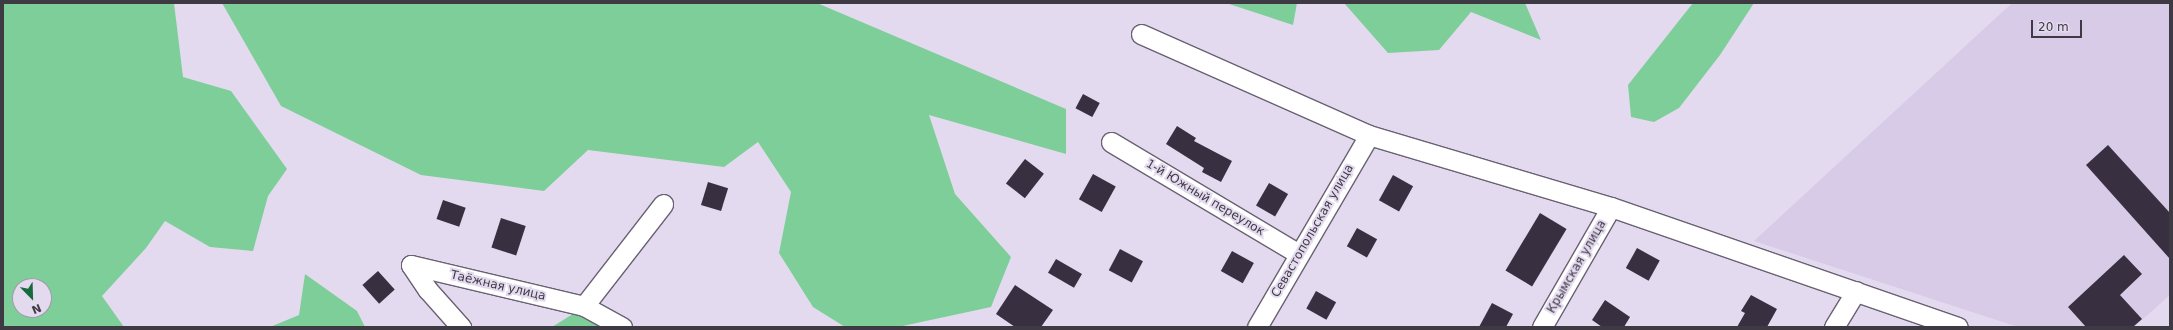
<!DOCTYPE html>
<html>
<head>
<meta charset="utf-8">
<style>
  body { margin:0 }
  #map { position:relative; width:2173px; height:330px; overflow:hidden; background:#e4daef; font-family:"DejaVu Sans",sans-serif }
  div>[style] { position:absolute }
  [style*='--x'] { left:calc(var(--x)*1px); top:calc(var(--y)*1px); width:calc(var(--w)*1px); rotate:calc(var(--a)*1deg) }
  .built>* { inset:0; background:#d8cbe7 }
  .green>* { inset:0; background:#7ece99 }
  .building>* { inset:0; background:#383040; transform-origin:0 0 }
  .roads { filter:drop-shadow(1px 0 #6a6173) drop-shadow(-1px 0 #6a6173) drop-shadow(0 1px #6a6173) drop-shadow(0 -1px #6a6173) }
  .minor>* { height:19px; margin:-9.5px; padding:0 9.5px; transform-origin:9.5px; border-radius:9.5px; background:#fff }
  span { translate:-50% -50%; white-space:nowrap; text-align:center; line-height:1.15; -webkit-text-stroke:4px #e4daef; paint-order:stroke }
  .street-label { font-size:12px; color:#3e3a43 }
  .frame { position:absolute; inset:0; border:4px solid #3e3a43; pointer-events:none }
  .north { position:absolute; left:12px; top:278px; width:40px; height:40px; box-sizing:border-box; background:#e4daef; border:1px solid #a29aaa; border-radius:50%; rotate:157deg; font-size:11px; font-weight:700; line-height:16px; text-align:center; color:#3e3a43 }
  .north::after { content:''; display:block; margin:auto; width:14px; height:18px; background:#166b3d; clip-path:polygon(50% 0,100% 100%,50% 72%,0 100%) }
  .scale { position:absolute; left:2031px; top:20px; width:51px; height:18px; box-sizing:border-box; border:2px solid #3e3a43; border-top:0; padding-left:5px; font-size:12px; line-height:14px; white-space:nowrap; color:#3e3a43; -webkit-text-stroke:3px #e4daef; paint-order:stroke }
</style>
</head>
<body>
<div id="map">
  <div class="built">
    <i style="clip-path:polygon(2012px 3px,2170px 3px,2170px 295px,2134px 327px,2018px 327px,1754px 241px)"></i>
  </div>
  <div class="green">
    <i style="clip-path:polygon(evenodd,3px 3px,174px 3px,183px 77px,231px 91px,287px 169px,268px 196px,253px 251px,210px 247px,165px 221px,146px 248px,102px 296px,124px 327px,3px 327px,3px 3px,20px 286px,44px 286px,44px 310px,20px 310px,20px 286px)"></i>
    <i style="clip-path:polygon(222px 3px,817px 3px,1066px 109px,1066px 154px,929px 115px,955px 194px,1011px 257px,991px 307px,898px 327px,845px 327px,813px 307px,779px 253px,791px 192px,758px 142px,724px 167px,588px 150px,544px 191px,421px 175px,281px 106px)"></i>
    <i style="clip-path:polygon(1226px 3px,1297px 3px,1293px 25px)"></i>
    <i style="clip-path:polygon(1344px 3px,1525px 3px,1541px 40px,1471px 12px,1439px 50px,1388px 53px)"></i>
    <i style="clip-path:polygon(1693px 3px,1754px 3px,1720px 55px,1679px 108px,1654px 122px,1631px 117px,1628px 85px)"></i>
    <i style="clip-path:polygon(305px 274px,357px 311px,365px 327px,270px 327px,299px 315px)"></i>
    <i style="clip-path:polygon(576px 312px,602px 327px,552px 327px)"></i>
  </div>
  <div class="building">
    <i style="left:1083px;top:94px;width:19px;height:16px;rotate:28deg"></i>
    <i style="clip-path:polygon(1177px 126px,1196px 138px,1194px 141px,1232px 161px,1221px 182px,1202px 172px,1204px 168px,1166px 144px)"></i>
    <i style="clip-path:polygon(2108px 145px,2170px 213px,2170px 259px,2086px 165px)"></i>
    <i style="left:1025px;top:159px;width:24px;height:31px;rotate:38deg"></i>
    <i style="left:1093px;top:174px;width:26px;height:29px;rotate:29deg"></i>
    <i style="left:1393px;top:175px;width:23px;height:29px;rotate:29deg"></i>
    <i style="left:708px;top:182px;width:21px;height:24px;rotate:17deg"></i>
    <i style="left:1269px;top:183px;width:22px;height:26px;rotate:30deg"></i>
    <i style="left:443px;top:200px;width:24px;height:20px;rotate:19deg"></i>
    <i style="left:1540px;top:213px;width:31px;height:67px;rotate:31deg"></i>
    <i style="left:501px;top:218px;width:26px;height:31px;rotate:18deg"></i>
    <i style="left:1357px;top:228px;width:23px;height:21px;rotate:29deg"></i>
    <i style="left:1637px;top:248px;width:26px;height:23px;rotate:29deg"></i>
    <i style="left:1120px;top:249px;width:26px;height:24px;rotate:28deg"></i>
    <i style="left:1232px;top:251px;width:25px;height:23px;rotate:29deg"></i>
    <i style="clip-path:polygon(2124px 255px,2142px 274px,2120px 295px,2142px 319px,2133px 327px,2086px 327px,2068px 307px)"></i>
    <i style="left:1056px;top:259px;width:30px;height:16px;rotate:30deg"></i>
    <i style="left:378px;top:271px;width:25px;height:21px;rotate:48deg"></i>
    <i style="clip-path:polygon(1015px 285px,1053px 310px,1041px 327px,1015px 327px,996px 314px)"></i>
    <i style="left:1316px;top:291px;width:23px;height:20px;rotate:29deg"></i>
    <i style="clip-path:polygon(1751px 295px,1777px 309px,1767px 327px,1737px 327px,1745px 313px,1741px 311px)"></i>
    <i style="clip-path:polygon(1605px 300px,1630px 317px,1624px 327px,1602px 327px,1592px 320px)"></i>
    <i style="clip-path:polygon(1492px 303px,1513px 314px,1506px 327px,1479px 327px)"></i>
  </div>
  <div class="roads">
    <div class="minor">
      <i style="--x:1141;--y:34;--w:249;--a:23.9"></i>
      <i style="--x:1369;--y:135;--w:252;--a:16.6"></i>
      <i style="--x:1611;--y:207;--w:367;--a:19.1"></i>
      <i style="--x:1111;--y:142;--w:219;--a:30.8"></i>
      <i style="--x:411;--y:265;--w:178;--a:13.3"></i>
      <i style="--x:411;--y:265;--w:30;--a:56"></i>
      <i style="--x:428;--y:290;--w:50;--a:48.3"></i>
      <i style="--x:622;--y:327;--w:43;--a:-151.1"></i>
      <i style="--x:584;--y:306;--w:129;--a:-52.2"></i>
      <i style="--x:1257;--y:327;--w:222;--a:-59.7"></i>
      <i style="--x:1542;--y:327;--w:138;--a:-60.1"></i>
      <i style="--x:1834;--y:327;--w:42;--a:-58.6"></i>
    </div>
  </div>
  <div class="street-label">
    <span style="left:1205px;top:198px;rotate:31deg">1-й Южный переулок</span>
    <span style="left:1313px;top:231px;rotate:-60deg">Севастопольская улица</span>
    <span style="left:1577px;top:267px;rotate:-60deg">Крымская улица</span>
    <span style="left:498px;top:286px;rotate:13deg">Таёжная улица</span>
  </div>
  <div class="frame"></div>
  <div class="north">N</div>
  <div class="scale">20 m</div>
</div>
</body>
</html>
